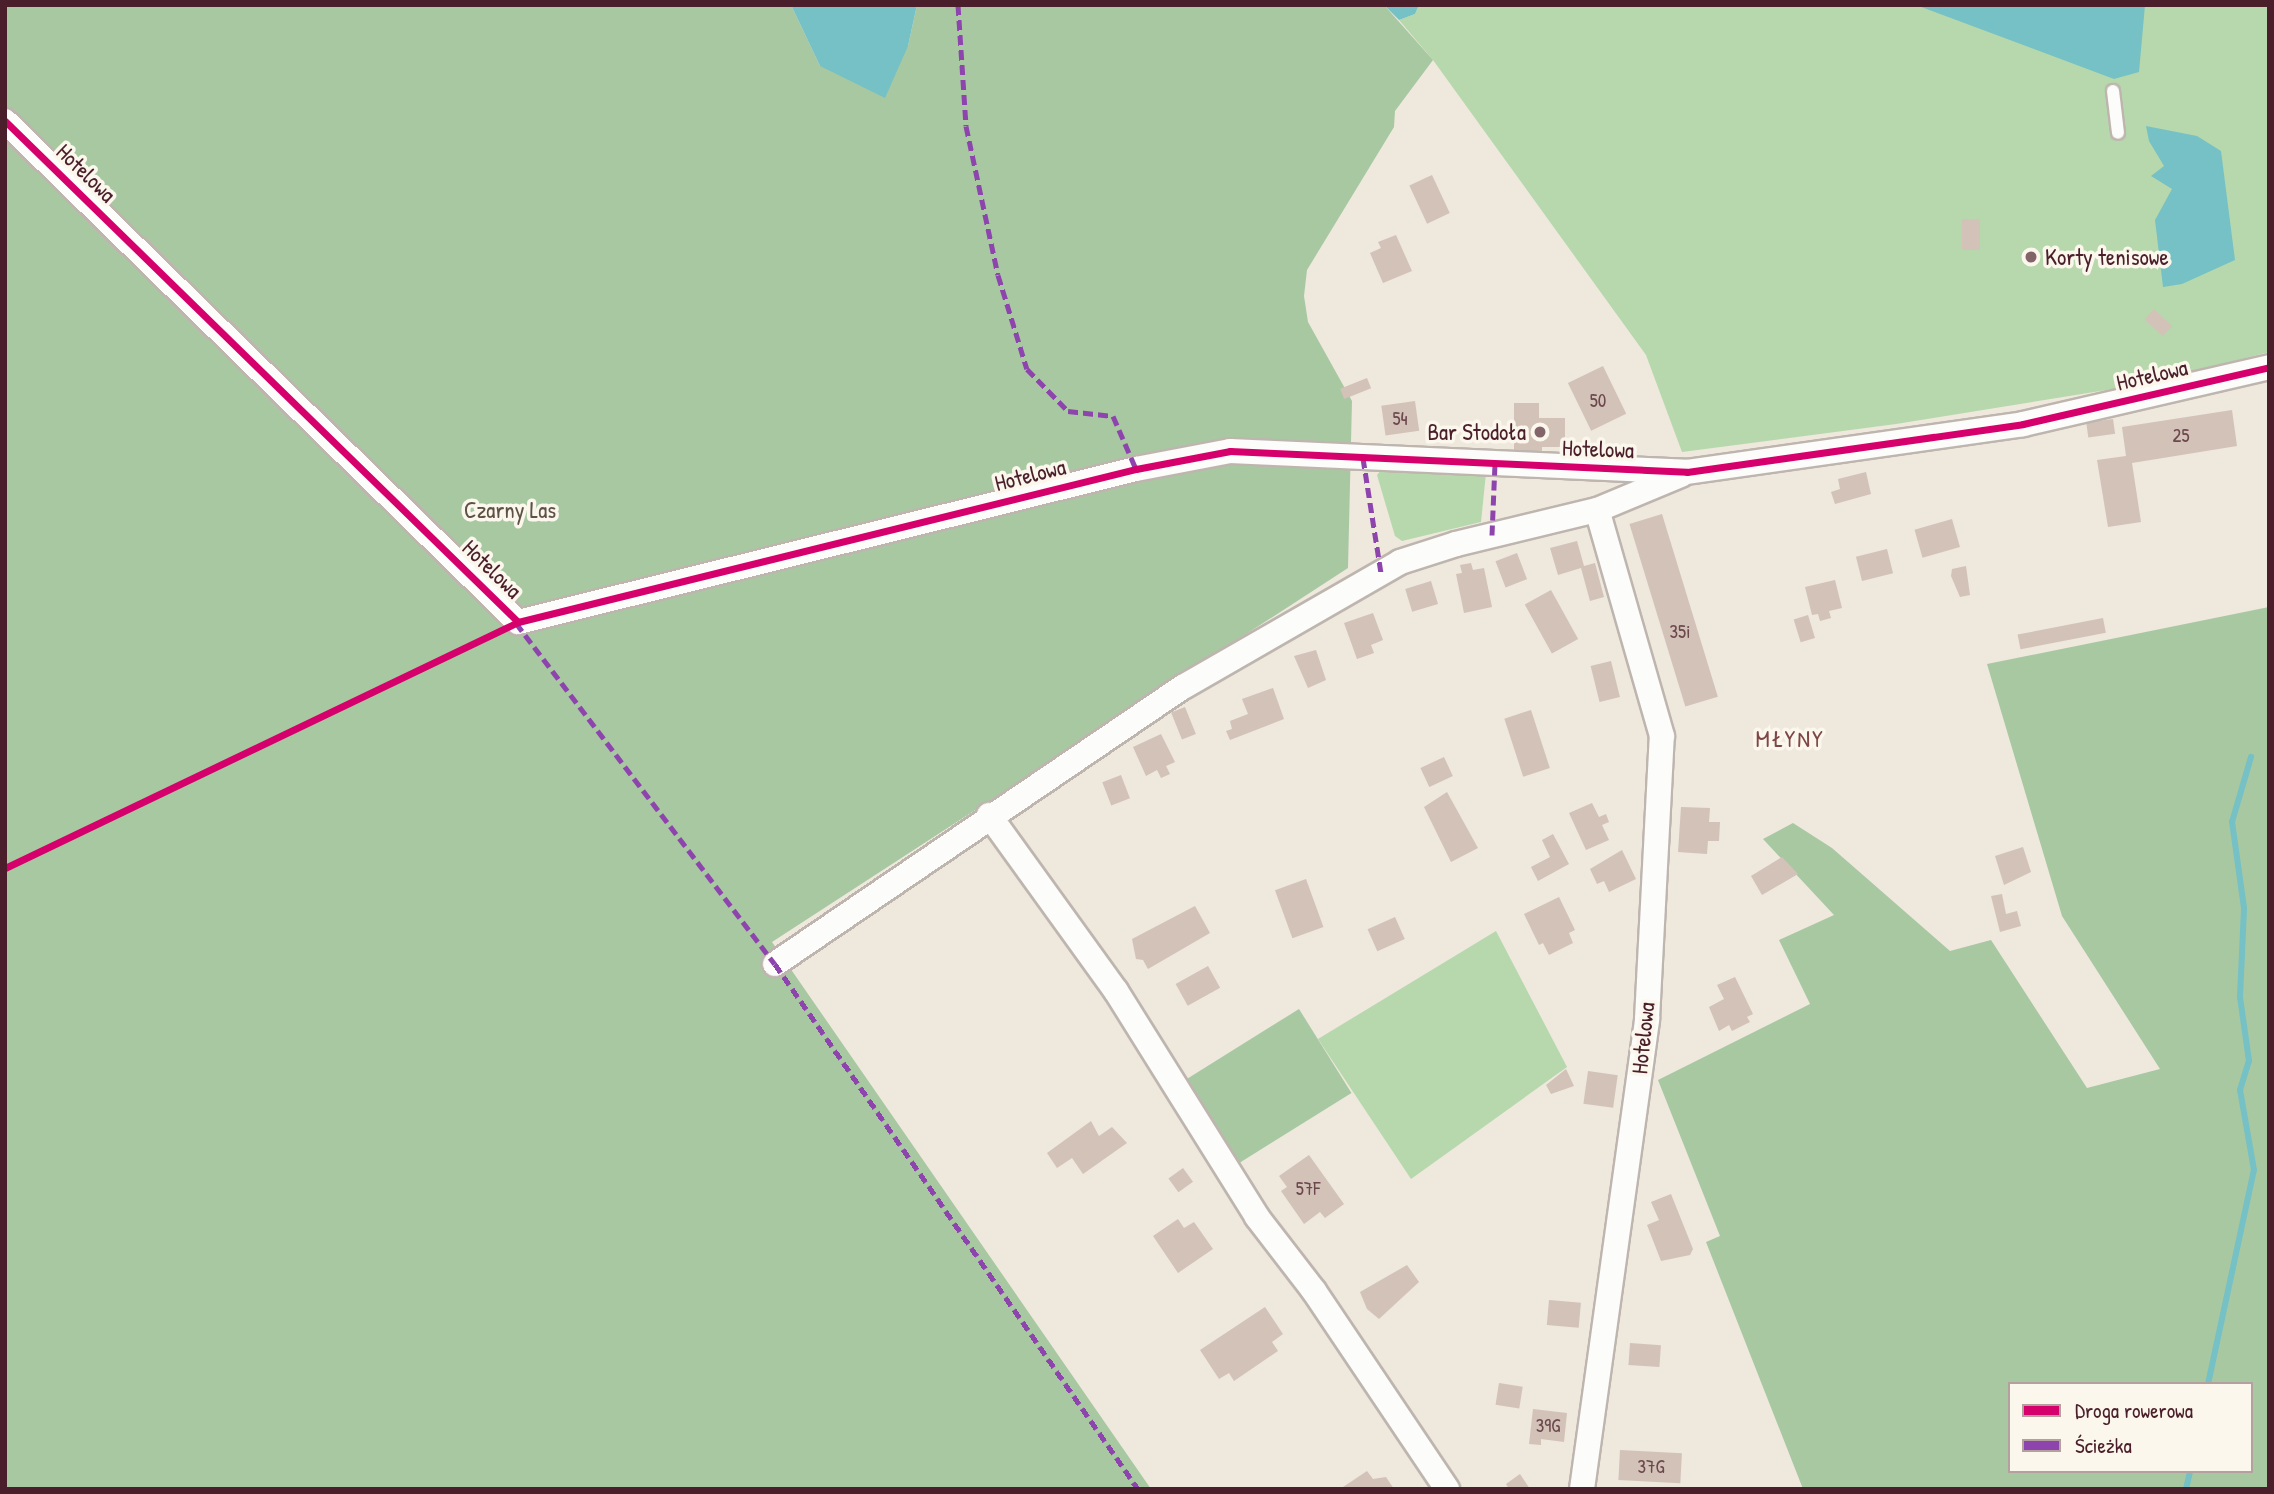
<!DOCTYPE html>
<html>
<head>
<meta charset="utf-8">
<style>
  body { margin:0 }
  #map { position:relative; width:2274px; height:1494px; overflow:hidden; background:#eee8dd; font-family:"Patrick Hand",sans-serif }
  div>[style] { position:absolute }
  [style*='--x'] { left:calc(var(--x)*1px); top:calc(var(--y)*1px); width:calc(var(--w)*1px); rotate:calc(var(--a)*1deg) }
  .green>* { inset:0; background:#b6d8ac }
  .forest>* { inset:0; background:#a8c8a2; transform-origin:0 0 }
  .water>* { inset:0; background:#75c1c5 }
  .stream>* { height:6px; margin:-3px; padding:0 3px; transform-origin:3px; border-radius:3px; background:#75c1c5 }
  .building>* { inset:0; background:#d3c2b8; transform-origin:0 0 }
  .roads { filter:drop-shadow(2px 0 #beb5af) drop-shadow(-2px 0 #beb5af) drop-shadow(0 2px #beb5af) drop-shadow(0 -2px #beb5af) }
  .lane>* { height:12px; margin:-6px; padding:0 6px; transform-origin:6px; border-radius:6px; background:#fcfcfa }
  .street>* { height:24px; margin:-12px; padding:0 12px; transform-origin:12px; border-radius:12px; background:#fcfcfa }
  .quiet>* { height:5px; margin-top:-2.5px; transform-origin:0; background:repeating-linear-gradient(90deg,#8e44ad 0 10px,transparent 0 15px) }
  .cycleway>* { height:7px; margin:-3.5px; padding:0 3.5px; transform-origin:3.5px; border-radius:3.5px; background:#d6006c }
  .dots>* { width:19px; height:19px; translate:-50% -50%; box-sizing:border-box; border:4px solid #fbf7ec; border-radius:50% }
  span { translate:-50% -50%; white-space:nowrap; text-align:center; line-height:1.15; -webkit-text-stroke:7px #fbf7ec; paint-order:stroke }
  .number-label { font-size:19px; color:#6c484e }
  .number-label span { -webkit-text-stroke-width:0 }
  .street-label { font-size:23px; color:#4a1f2b }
  .poi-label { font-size:23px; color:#4a1f2b }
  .left { translate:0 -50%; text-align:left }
  .right { translate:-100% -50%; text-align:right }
  .park-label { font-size:23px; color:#5d5245 }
  .neighbourhood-label { font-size:24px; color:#7e4746; letter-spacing:2px }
  .frame { position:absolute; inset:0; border:7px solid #4a1f2b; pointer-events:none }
  .legend { position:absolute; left:2008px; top:1382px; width:245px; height:91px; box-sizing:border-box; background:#fbf7ec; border:2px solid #b4a19f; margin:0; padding:9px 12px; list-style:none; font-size:21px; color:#4a1f2b }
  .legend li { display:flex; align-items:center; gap:14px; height:35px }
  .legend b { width:35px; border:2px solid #b4a19f }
</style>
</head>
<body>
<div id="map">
  <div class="green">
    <i style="clip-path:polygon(1419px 5px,2269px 5px,2269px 352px,2150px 383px,1896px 424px,1682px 452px,1646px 355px,1433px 60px,1399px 20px,1415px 14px)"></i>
    <i style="clip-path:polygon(1382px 469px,1486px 473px,1481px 522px,1402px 541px,1395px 536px,1377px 475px)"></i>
    <i style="clip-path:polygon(1496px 931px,1567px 1067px,1411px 1179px,1318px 1039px)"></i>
  </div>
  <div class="forest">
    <i style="clip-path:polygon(5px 5px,791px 5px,820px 66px,908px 46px,917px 5px,1384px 5px,1433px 60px,1395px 111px,1394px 127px,1307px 270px,1304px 296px,1308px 322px,1352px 401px,1348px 568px,772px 942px,1151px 1489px,5px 1489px)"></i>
    <i style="clip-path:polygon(evenodd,2269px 607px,2269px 1489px,1803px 1489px,1706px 1242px,1720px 1236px,1658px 1080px,1810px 1004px,1779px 940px,1834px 915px,1763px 839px,1793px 823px,1832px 848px,1950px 951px,1991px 940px,2087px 1088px,2160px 1069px,2062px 916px,1987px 664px,2269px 607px,2010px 1384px,2251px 1384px,2251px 1471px,2010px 1471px,2010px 1384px)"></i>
    <i style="left:1299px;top:1009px;width:99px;height:137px;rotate:58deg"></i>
  </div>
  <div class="water">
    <i style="clip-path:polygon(791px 5px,917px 5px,908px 46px,885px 98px,820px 66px)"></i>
    <i style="clip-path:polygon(1384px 5px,1419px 5px,1415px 14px,1399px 20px)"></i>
    <i style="clip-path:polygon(1916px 5px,2145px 5px,2139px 72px,2114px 79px)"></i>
    <i style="clip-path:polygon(2146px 126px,2197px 136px,2221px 151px,2235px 260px,2182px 284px,2163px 287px,2155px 220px,2172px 189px,2151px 176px,2164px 166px,2149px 141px)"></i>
  </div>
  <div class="stream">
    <i style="--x:2208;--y:1384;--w:219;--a:-77.9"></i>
    <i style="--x:2254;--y:1170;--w:81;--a:-99.9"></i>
    <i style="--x:2240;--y:1090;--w:30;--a:-73"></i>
    <i style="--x:2249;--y:1061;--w:65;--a:-98"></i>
    <i style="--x:2240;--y:997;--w:89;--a:-87.4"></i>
    <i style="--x:2244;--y:908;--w:87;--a:-97.9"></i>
    <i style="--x:2232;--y:822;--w:68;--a:-73.7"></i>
    <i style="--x:2186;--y:1489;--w:18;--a:-77"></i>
  </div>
  <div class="building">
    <i style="left:1432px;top:175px;width:42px;height:25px;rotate:65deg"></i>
    <i style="left:1962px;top:219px;width:18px;height:31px"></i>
    <i style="clip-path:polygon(1396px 235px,1412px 271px,1383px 283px,1370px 253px,1381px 248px,1378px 242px)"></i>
    <i style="left:2154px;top:309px;width:25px;height:14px;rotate:43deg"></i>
    <i style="left:1603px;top:366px;width:53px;height:39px;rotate:64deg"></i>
    <i style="left:1367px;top:378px;width:11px;height:29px;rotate:68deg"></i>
    <i style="left:1415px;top:401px;width:30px;height:34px;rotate:82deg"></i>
    <i style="clip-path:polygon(1514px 403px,1539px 403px,1539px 418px,1565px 418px,1565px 447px,1542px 447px,1542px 455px,1514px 455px)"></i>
    <i style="clip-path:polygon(2232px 410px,2237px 446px,2132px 463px,2141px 522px,2108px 527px,2097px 460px,2126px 456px,2122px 427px)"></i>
    <i style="left:2113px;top:419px;width:15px;height:27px;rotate:82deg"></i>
    <i style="clip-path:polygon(1866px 472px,1871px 494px,1835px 504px,1831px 492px,1840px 489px,1838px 479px)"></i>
    <i style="left:1662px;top:514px;width:191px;height:34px;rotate:73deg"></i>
    <i style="left:1952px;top:519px;width:29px;height:39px;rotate:74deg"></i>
    <i style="clip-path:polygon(1577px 541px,1584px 566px,1595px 563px,1604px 597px,1590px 601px,1581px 568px,1558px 575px,1550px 548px)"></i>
    <i style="left:1887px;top:549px;width:25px;height:32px;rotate:76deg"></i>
    <i style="left:1517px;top:553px;width:28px;height:23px;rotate:69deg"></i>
    <i style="clip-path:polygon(1471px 563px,1473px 570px,1484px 568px,1492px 607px,1464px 613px,1456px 574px,1462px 573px,1460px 565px)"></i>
    <i style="clip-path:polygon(1966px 566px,1970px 595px,1960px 597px,1951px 576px,1952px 569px)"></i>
    <i style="clip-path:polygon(1835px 580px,1842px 608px,1829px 611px,1831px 618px,1820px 621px,1818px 614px,1812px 615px,1805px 587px)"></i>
    <i style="left:1431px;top:581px;width:24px;height:27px;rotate:73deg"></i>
    <i style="left:1551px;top:590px;width:56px;height:30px;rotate:61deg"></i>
    <i style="clip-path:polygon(1373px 613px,1383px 640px,1371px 645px,1374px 653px,1357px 659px,1344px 623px)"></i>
    <i style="left:1808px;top:615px;width:24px;height:15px;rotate:73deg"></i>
    <i style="left:2103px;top:618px;width:15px;height:87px;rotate:79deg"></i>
    <i style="clip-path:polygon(1316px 650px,1326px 680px,1308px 688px,1294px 656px)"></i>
    <i style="left:1611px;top:661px;width:37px;height:21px;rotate:76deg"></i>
    <i style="clip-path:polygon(1273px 688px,1284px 719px,1230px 740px,1226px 731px,1232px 729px,1230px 721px,1248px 714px,1242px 699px)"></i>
    <i style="left:1185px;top:707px;width:29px;height:15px;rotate:68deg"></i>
    <i style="left:1531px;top:710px;width:61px;height:28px;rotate:72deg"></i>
    <i style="clip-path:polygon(1161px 734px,1175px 762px,1166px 766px,1170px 774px,1161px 778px,1157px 770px,1146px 776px,1133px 747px)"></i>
    <i style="left:1444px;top:757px;width:21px;height:26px;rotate:65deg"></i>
    <i style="left:1121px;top:775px;width:25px;height:20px;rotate:69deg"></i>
    <i style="clip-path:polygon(1447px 792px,1478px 848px,1451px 862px,1424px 807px)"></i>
    <i style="clip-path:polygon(1592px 803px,1599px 817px,1606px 814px,1609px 822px,1602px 825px,1609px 840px,1586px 850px,1569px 813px)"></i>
    <i style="clip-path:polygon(1681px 807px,1710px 808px,1709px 822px,1720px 822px,1719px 841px,1708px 841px,1707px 854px,1678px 852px)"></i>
    <i style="clip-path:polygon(1553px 834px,1569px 864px,1538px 881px,1531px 867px,1550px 857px,1542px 840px)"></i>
    <i style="clip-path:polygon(2023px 847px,2031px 872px,2004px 885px,1995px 856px)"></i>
    <i style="clip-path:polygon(1622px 850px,1636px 879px,1609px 892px,1604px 881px,1597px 884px,1590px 869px)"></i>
    <i style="clip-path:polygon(1782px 857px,1798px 874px,1762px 895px,1751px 876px)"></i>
    <i style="left:1306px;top:879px;width:51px;height:33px;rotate:70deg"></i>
    <i style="clip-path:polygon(2002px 894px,2006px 914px,2017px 911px,2021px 926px,2000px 932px,1991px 896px)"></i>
    <i style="clip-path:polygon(1559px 897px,1575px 930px,1569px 933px,1573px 943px,1549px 955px,1543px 943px,1539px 945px,1524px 914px)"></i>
    <i style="clip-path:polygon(1195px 906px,1210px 933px,1148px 969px,1143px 960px,1136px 959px,1132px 939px)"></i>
    <i style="left:1395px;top:917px;width:24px;height:30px;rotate:66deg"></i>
    <i style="left:1208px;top:966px;width:25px;height:37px;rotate:61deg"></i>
    <i style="clip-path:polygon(1735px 977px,1753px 1014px,1747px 1017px,1750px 1022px,1732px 1031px,1729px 1025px,1719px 1031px,1709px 1007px,1724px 999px,1717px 985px)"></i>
    <i style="clip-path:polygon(1566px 1069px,1574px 1086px,1551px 1094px,1546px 1085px)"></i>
    <i style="left:1588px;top:1071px;width:30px;height:33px;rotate:8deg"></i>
    <i style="clip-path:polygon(1091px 1121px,1099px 1136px,1112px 1127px,1127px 1143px,1083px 1174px,1072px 1158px,1057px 1168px,1047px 1153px)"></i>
    <i style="clip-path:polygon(1309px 1155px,1344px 1204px,1325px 1218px,1320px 1212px,1304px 1224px,1281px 1191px,1287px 1187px,1279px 1176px)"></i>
    <i style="left:1183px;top:1168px;width:17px;height:18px;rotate:54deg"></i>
    <i style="clip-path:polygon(1671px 1194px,1693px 1249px,1690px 1255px,1661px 1261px,1647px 1225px,1659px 1220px,1651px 1202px)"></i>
    <i style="clip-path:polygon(1178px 1219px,1184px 1228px,1194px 1222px,1213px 1249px,1178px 1273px,1153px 1236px)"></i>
    <i style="clip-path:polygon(1407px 1265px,1419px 1282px,1379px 1319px,1367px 1309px,1360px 1292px)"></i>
    <i style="left:1549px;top:1300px;width:32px;height:25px;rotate:5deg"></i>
    <i style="clip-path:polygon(1265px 1307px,1283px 1334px,1272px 1342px,1278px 1351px,1234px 1381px,1229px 1373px,1219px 1379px,1200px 1350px)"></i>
    <i style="left:1630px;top:1343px;width:31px;height:22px;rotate:4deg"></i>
    <i style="left:1499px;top:1383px;width:24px;height:22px;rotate:9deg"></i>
    <i style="clip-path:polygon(1533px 1409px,1567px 1413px,1564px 1442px,1541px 1439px,1541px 1445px,1529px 1444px)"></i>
    <i style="left:1620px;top:1450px;width:62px;height:30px;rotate:3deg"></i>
    <i style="clip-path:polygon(1367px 1471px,1373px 1479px,1386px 1477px,1394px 1489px,1340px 1489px)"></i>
    <i style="clip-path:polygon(1520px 1474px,1530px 1489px,1509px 1489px,1506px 1484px)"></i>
  </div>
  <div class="roads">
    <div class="lane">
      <i style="--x:2113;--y:91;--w:42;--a:83.2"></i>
    </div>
    <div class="street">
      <i style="--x:5;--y:121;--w:717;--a:44.32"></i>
      <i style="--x:518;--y:622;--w:637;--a:-13.91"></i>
      <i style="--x:1136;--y:469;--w:96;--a:-10.8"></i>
      <i style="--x:1230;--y:451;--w:457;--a:2.6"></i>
      <i style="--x:1687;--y:472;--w:339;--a:-8.1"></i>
      <i style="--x:2023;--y:424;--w:253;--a:-13"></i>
      <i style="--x:989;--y:815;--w:217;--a:54.2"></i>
      <i style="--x:1116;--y:991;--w:266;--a:58"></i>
      <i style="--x:1257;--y:1217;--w:93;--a:52.4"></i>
      <i style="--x:1314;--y:1291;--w:239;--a:56.1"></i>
      <i style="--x:775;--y:964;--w:493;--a:-34.2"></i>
      <i style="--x:1183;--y:687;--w:250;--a:-29.9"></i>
      <i style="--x:1400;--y:562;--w:59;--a:-17.8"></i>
      <i style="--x:1456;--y:544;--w:145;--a:-13.6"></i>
      <i style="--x:1597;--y:510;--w:91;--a:-22.6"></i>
      <i style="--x:1582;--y:1489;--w:474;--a:-82.1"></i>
      <i style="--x:1647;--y:1019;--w:283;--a:-87"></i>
      <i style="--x:1662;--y:736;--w:235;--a:-106"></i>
    </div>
  </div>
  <div class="quiet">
    <i style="--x:958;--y:5;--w:121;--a:86.2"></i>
    <i style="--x:966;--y:126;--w:152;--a:77.9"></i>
    <i style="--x:998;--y:275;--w:98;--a:72.9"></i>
    <i style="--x:1027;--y:369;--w:59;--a:45.7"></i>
    <i style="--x:1068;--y:411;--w:45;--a:6.3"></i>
    <i style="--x:1113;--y:416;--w:58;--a:66.5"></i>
    <i style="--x:1363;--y:458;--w:116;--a:81.1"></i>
    <i style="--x:1492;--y:535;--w:71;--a:-87.6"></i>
    <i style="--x:516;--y:623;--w:428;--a:52.8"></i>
    <i style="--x:775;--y:964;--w:638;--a:55.34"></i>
  </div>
  <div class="cycleway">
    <i style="--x:5;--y:121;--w:717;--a:44.32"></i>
    <i style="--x:5;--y:868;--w:569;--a:-25.62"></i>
    <i style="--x:518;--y:622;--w:637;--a:-13.91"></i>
    <i style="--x:1136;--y:469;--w:96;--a:-10.8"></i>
    <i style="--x:1230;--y:451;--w:457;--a:2.6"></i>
    <i style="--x:1687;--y:472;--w:339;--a:-8.1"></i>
    <i style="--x:2023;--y:424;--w:253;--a:-13"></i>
  </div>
  <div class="dots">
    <i style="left:2031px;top:257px;background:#836569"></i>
    <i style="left:1540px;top:432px;background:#836569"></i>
  </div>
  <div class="number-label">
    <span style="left:1598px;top:401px">50</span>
    <span style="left:1400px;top:419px">54</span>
    <span style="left:2181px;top:436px">25</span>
    <span style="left:1680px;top:632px">35i</span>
    <span style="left:1308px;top:1189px">57F</span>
    <span style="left:1548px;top:1426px">39G</span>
    <span style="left:1651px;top:1467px">37G</span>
  </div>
  <div class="street-label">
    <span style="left:86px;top:173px;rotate:44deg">Hotelowa</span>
    <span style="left:2152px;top:375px;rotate:-13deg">Hotelowa</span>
    <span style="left:1598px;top:449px;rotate:2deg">Hotelowa</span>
    <span style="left:1030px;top:475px;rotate:-14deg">Hotelowa</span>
    <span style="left:492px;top:569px;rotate:44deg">Hotelowa</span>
    <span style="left:1643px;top:1038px;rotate:-84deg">Hotelowa</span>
  </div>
  <div class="poi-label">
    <span class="left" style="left:2045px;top:257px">Korty tenisowe</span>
    <span class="right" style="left:1526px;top:432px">Bar Stodoła</span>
  </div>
  <div class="park-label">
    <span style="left:510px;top:510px">Czarny Las</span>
  </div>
  <div class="neighbourhood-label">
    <span style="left:1790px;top:739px">MŁYNY</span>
  </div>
  <div class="frame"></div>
  <ul class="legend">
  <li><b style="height:9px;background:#d6006c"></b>Droga rowerowa</li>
  <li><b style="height:9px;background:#8e44ad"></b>Ścieżka</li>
  </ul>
</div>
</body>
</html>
